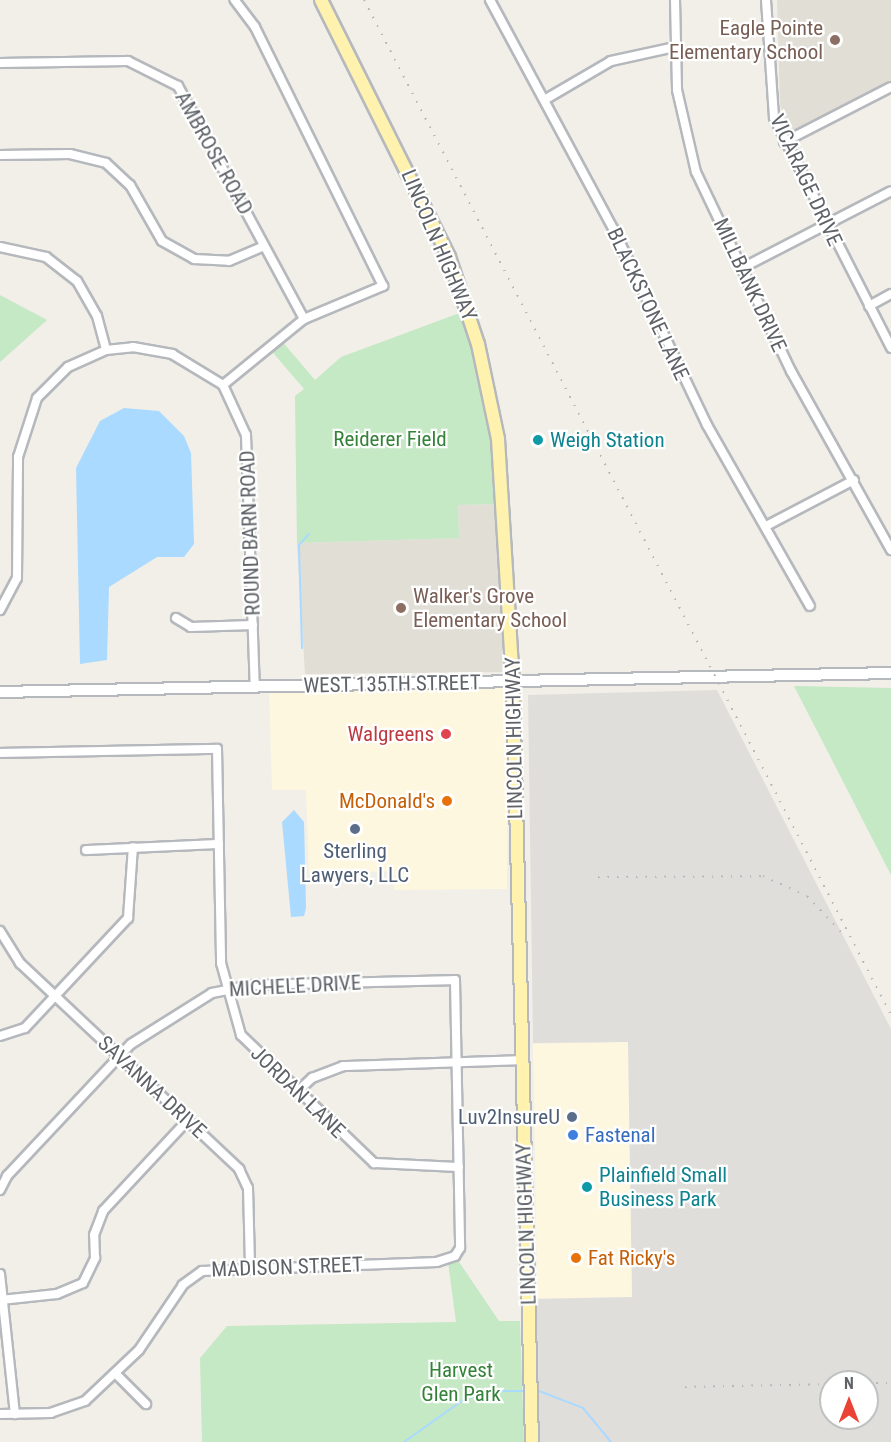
<!DOCTYPE html>
<html>
<head>
<meta charset="utf-8">
<style>
  body { margin:0 }
  #map { position:relative; width:891px; height:1442px; overflow:hidden; background:#f1efe8; font-family:"Roboto Condensed",sans-serif }
  div>[style] { position:absolute }
  [style*='--x'] { left:calc(var(--x)*1px); top:calc(var(--y)*1px); width:calc(var(--w)*1px); rotate:calc(var(--a)*1deg) }
  .commercial>* { inset:0; background:#fef7e0; transform-origin:0 0 }
  .industrial>* { inset:0; background:#e0deda }
  .education>* { inset:0; background:#e1ded6 }
  .green>* { inset:0; background:#c5e8c5 }
  .water>* { inset:0; background:#aadaff }
  .stream>* { height:2px; margin:-1px; padding:0 1px; transform-origin:1px; border-radius:1px; background:#aadaff }
  .roads { filter:drop-shadow(2px 0 #b5b8bc) drop-shadow(-2px 0 #b5b8bc) drop-shadow(0 2px #b5b8bc) drop-shadow(0 -2px #b5b8bc) }
  .street>* { height:8px; margin:-4px; padding:0 4px; transform-origin:4px; border-radius:4px; background:#fff }
  .secondary>* { height:10px; margin:-5px; padding:0 5px; transform-origin:5px; border-radius:5px; background:#fff }
  .primary>* { height:12px; margin:-6px; padding:0 6px; transform-origin:6px; border-radius:6px; background:#fff2af }
  .rail>* { height:2px; margin-top:-1px; transform-origin:0; background:repeating-linear-gradient(90deg,#b6b7b8 0 1.5px,transparent 0 9.5px) }
  .dots>* { width:16px; height:16px; translate:-50% -50%; box-sizing:border-box; border:3px solid #fff; border-radius:50% }
  span { translate:-50% -50%; white-space:nowrap; text-align:center; line-height:1.15; -webkit-text-stroke:4.5px #fff; paint-order:stroke }
  .education-label { font-size:21px; color:#785e54 }
  .right { translate:-100% -50%; text-align:right }
  .left { translate:0 -50%; text-align:left }
  .street-label { font-size:21px; color:#5f6368 }
  .park-label { font-size:21px; color:#348238 }
  .culture-label { font-size:21px; color:#0d838f }
  .health-label { font-size:21px; color:#be3a42 }
  .food-label { font-size:21px; color:#c56008 }
  .service-label { font-size:21px; color:#4e5e75 }
  .shop-label { font-size:21px; color:#366cbe }
  .north { position:absolute; left:819px; top:1370px; width:60px; height:60px; box-sizing:border-box; background:#fff; border:2px solid #bfc1c3; border-radius:50%; rotate:0deg; font-size:16px; font-weight:700; line-height:24px; text-align:center; color:#5f6368 }
  .north::after { content:''; display:block; margin:auto; width:21px; height:27px; background:#ea4335; clip-path:polygon(50% 0,100% 100%,50% 72%,0 100%) }
</style>
</head>
<body>
<div id="map">
  <div class="commercial">
    <i style="clip-path:polygon(508px 687px,507px 889px,394px 890px,394px 871px,309px 874px,306px 790px,272px 790px,269px 692px)"></i>
    <i style="left:628px;top:1042px;width:255px;height:95px;rotate:89deg"></i>
  </div>
  <div class="industrial">
    <i style="clip-path:polygon(evenodd,717px 690px,891px 1029px,891px 1442px,538px 1442px,534px 1299px,632px 1297px,628px 1042px,533px 1043px,528px 695px,717px 690px,831px 1382px,867px 1382px,867px 1418px,831px 1418px,831px 1382px)"></i>
  </div>
  <div class="education">
    <i style="clip-path:polygon(777px 0,891px 0,891px 81px,789px 132px,780px 105px)"></i>
    <i style="clip-path:polygon(499px 504px,503px 672px,305px 674px,297px 543px,459px 538px,458px 505px)"></i>
  </div>
  <div class="green">
    <i style="clip-path:polygon(0 295px,47px 320px,0 362px)"></i>
    <i style="clip-path:polygon(465px 311px,484px 388px,499px 504px,458px 505px,459px 538px,297px 543px,295px 396px,304px 389px,269px 348px,280px 339px,315px 380px,341px 357px)"></i>
    <i style="clip-path:polygon(794px 686px,891px 688px,891px 875px)"></i>
    <i style="clip-path:polygon(455px 1256px,499px 1321px,520px 1321px,524px 1442px,202px 1442px,200px 1358px,227px 1326px,456px 1322px,448px 1262px)"></i>
  </div>
  <div class="water">
    <i style="clip-path:polygon(124px 408px,159px 411px,184px 436px,191px 453px,194px 544px,184px 557px,157px 557px,109px 587px,107px 660px,80px 664px,76px 468px,100px 421px)"></i>
    <i style="clip-path:polygon(294px 810px,304px 822px,306px 908px,304px 916px,291px 917px,282px 822px)"></i>
  </div>
  <div class="stream">
    <i style="--x:302;--y:648;--w:103;--a:-91.7"></i>
    <i style="--x:299;--y:545;--w:15;--a:-48"></i>
    <i style="--x:539;--y:1391;--w:47;--a:21.1"></i>
    <i style="--x:583;--y:1408;--w:44;--a:50.5"></i>
    <i style="--x:404;--y:1442;--w:72;--a:-35.4"></i>
    <i style="--x:463;--y:1400;--w:28;--a:-18"></i>
    <i style="--x:490;--y:1391;--w:33;--a:0"></i>
  </div>
  <div class="roads">
    <div class="street">
      <i style="--x:490;--y:0;--w:261;--a:61.7"></i>
      <i style="--x:614;--y:230;--w:216;--a:64.5"></i>
      <i style="--x:707;--y:425;--w:208;--a:60.4"></i>
      <i style="--x:675;--y:0;--w:90;--a:88.7"></i>
      <i style="--x:677;--y:90;--w:84;--a:77"></i>
      <i style="--x:696;--y:172;--w:221;--a:64.5"></i>
      <i style="--x:791;--y:371;--w:205;--a:60.8"></i>
      <i style="--x:766;--y:0;--w:118;--a:86.1"></i>
      <i style="--x:774;--y:118;--w:258;--a:63"></i>
      <i style="--x:0;--y:63;--w:128;--a:-0.9"></i>
      <i style="--x:128;--y:61;--w:56;--a:26.6"></i>
      <i style="--x:178;--y:86;--w:265;--a:61.6"></i>
      <i style="--x:546;--y:99;--w:75;--a:-30.3"></i>
      <i style="--x:611;--y:61;--w:66;--a:-12.3"></i>
      <i style="--x:784;--y:142;--w:120;--a:-27.2"></i>
      <i style="--x:0;--y:155;--w:70;--a:-0.8"></i>
      <i style="--x:70;--y:154;--w:37;--a:14"></i>
      <i style="--x:106;--y:163;--w:33;--a:43"></i>
      <i style="--x:130;--y:185;--w:64;--a:60.3"></i>
      <i style="--x:162;--y:241;--w:37;--a:29"></i>
      <i style="--x:194;--y:259;--w:35;--a:3"></i>
      <i style="--x:229;--y:261;--w:38;--a:-23"></i>
      <i style="--x:0;--y:247;--w:47;--a:12.3"></i>
      <i style="--x:46;--y:257;--w:39;--a:38"></i>
      <i style="--x:77;--y:281;--w:40;--a:60.3"></i>
      <i style="--x:97;--y:316;--w:35;--a:75"></i>
      <i style="--x:744;--y:267;--w:165;--a:-27.3"></i>
      <i style="--x:869;--y:306;--w:25;--a:-29"></i>
      <i style="--x:223;--y:385;--w:104;--a:-39.2"></i>
      <i style="--x:304;--y:319;--w:86;--a:-22.7"></i>
      <i style="--x:383;--y:286;--w:289;--a:-116.3"></i>
      <i style="--x:255;--y:27;--w:34;--a:-127"></i>
      <i style="--x:768;--y:525;--w:97;--a:-27.6"></i>
      <i style="--x:0;--y:610;--w:36;--a:-62"></i>
      <i style="--x:17;--y:578;--w:121;--a:-89.5"></i>
      <i style="--x:18;--y:457;--w:62;--a:-72.1"></i>
      <i style="--x:37;--y:398;--w:44;--a:-45"></i>
      <i style="--x:68;--y:367;--w:42;--a:-24.1"></i>
      <i style="--x:106;--y:350;--w:27;--a:-6"></i>
      <i style="--x:133;--y:347;--w:40;--a:10"></i>
      <i style="--x:172;--y:354;--w:60;--a:31.3"></i>
      <i style="--x:223;--y:385;--w:55;--a:65.3"></i>
      <i style="--x:246;--y:435;--w:252;--a:88"></i>
      <i style="--x:176;--y:618;--w:17;--a:31"></i>
      <i style="--x:191;--y:627;--w:62;--a:-1.8"></i>
      <i style="--x:0;--y:753;--w:217;--a:-1.1"></i>
      <i style="--x:217;--y:749;--w:214;--a:88.9"></i>
      <i style="--x:221;--y:963;--w:75;--a:74.5"></i>
      <i style="--x:241;--y:1035;--w:185;--a:43.9"></i>
      <i style="--x:374;--y:1163;--w:85;--a:2.7"></i>
      <i style="--x:86;--y:850;--w:133;--a:-2.6"></i>
      <i style="--x:0;--y:931;--w:38;--a:58"></i>
      <i style="--x:20;--y:963;--w:301;--a:43.2"></i>
      <i style="--x:239;--y:1169;--w:21;--a:65"></i>
      <i style="--x:248;--y:1188;--w:79;--a:88.5"></i>
      <i style="--x:0;--y:1036;--w:26;--a:-18"></i>
      <i style="--x:25;--y:1028;--w:151;--a:-46.9"></i>
      <i style="--x:128;--y:918;--w:71;--a:-86"></i>
      <i style="--x:297;--y:1092;--w:21;--a:-43"></i>
      <i style="--x:312;--y:1078;--w:33;--a:-21"></i>
      <i style="--x:343;--y:1066;--w:178;--a:-1.9"></i>
      <i style="--x:0;--y:1190;--w:16;--a:-63"></i>
      <i style="--x:7;--y:1176;--w:181;--a:-46.8"></i>
      <i style="--x:131;--y:1044;--w:96;--a:-32.2"></i>
      <i style="--x:212;--y:993;--w:41;--a:-11.3"></i>
      <i style="--x:252;--y:985;--w:203;--a:-1.4"></i>
      <i style="--x:455;--y:980;--w:268;--a:88.9"></i>
      <i style="--x:460;--y:1248;--w:9;--a:122"></i>
      <i style="--x:455;--y:1256;--w:19;--a:162"></i>
      <i style="--x:437;--y:1262;--w:235;--a:177.8"></i>
      <i style="--x:202;--y:1271;--w:24;--a:144"></i>
      <i style="--x:183;--y:1285;--w:78;--a:124.1"></i>
      <i style="--x:139;--y:1350;--w:74;--a:136.6"></i>
      <i style="--x:85;--y:1401;--w:36;--a:161"></i>
      <i style="--x:51;--y:1413;--w:51;--a:178.9"></i>
      <i style="--x:0;--y:1274;--w:141;--a:83.9"></i>
      <i style="--x:1;--y:1300;--w:56;--a:-6.1"></i>
      <i style="--x:57;--y:1294;--w:28;--a:-23"></i>
      <i style="--x:83;--y:1283;--w:28;--a:-64"></i>
      <i style="--x:95;--y:1258;--w:23;--a:-92"></i>
      <i style="--x:94;--y:1235;--w:26;--a:-69"></i>
      <i style="--x:103;--y:1211;--w:123;--a:-47"></i>
      <i style="--x:115;--y:1373;--w:44;--a:45"></i>
    </div>
    <div class="secondary">
      <i style="--x:0;--y:692;--w:891;--a:-1.22"></i>
    </div>
    <div class="primary">
      <i style="--x:321;--y:0;--w:287;--a:63.5"></i>
      <i style="--x:449;--y:257;--w:92;--a:71.6"></i>
      <i style="--x:478;--y:344;--w:97;--a:78.1"></i>
      <i style="--x:498;--y:439;--w:243;--a:86.5"></i>
      <i style="--x:513;--y:682;--w:760;--a:88.57"></i>
    </div>
  </div>
  <div class="rail">
    <i style="--x:364;--y:0;--w:1144;--a:62.56"></i>
    <i style="--x:598;--y:877;--w:165;--a:-0.3"></i>
    <i style="--x:763;--y:876;--w:48;--a:24.4"></i>
    <i style="--x:807;--y:896;--w:50;--a:46.6"></i>
    <i style="--x:867;--y:1383;--w:24;--a:0"></i>
    <i style="--x:685;--y:1387;--w:146;--a:-1.2"></i>
  </div>
  <div class="dots">
    <i style="left:835px;top:40px;background:#8d6e63"></i>
    <i style="left:538px;top:440px;background:#0f9aa8"></i>
    <i style="left:401px;top:608px;background:#8d6e63"></i>
    <i style="left:446px;top:734px;background:#e0444e"></i>
    <i style="left:447px;top:801px;background:#e8710a"></i>
    <i style="left:355px;top:829px;background:#5c6f8a"></i>
    <i style="left:572px;top:1117px;background:#5c6f8a"></i>
    <i style="left:573px;top:1135px;background:#3f7fe0"></i>
    <i style="left:587px;top:1187px;background:#0f9aa8"></i>
    <i style="left:576px;top:1258px;background:#e8710a"></i>
  </div>
  <div class="education-label">
    <span class="right" style="left:823px;top:40px">Eagle Pointe<br>Elementary School</span>
    <span class="left" style="left:413px;top:608px">Walker's Grove<br>Elementary School</span>
  </div>
  <div class="street-label">
    <span style="left:214px;top:153px;rotate:61deg">AMBROSE ROAD</span>
    <span style="left:806px;top:180px;rotate:65deg">VICARAGE DRIVE</span>
    <span style="left:439px;top:245px;rotate:67deg">LINCOLN HIGHWAY</span>
    <span style="left:750px;top:285px;rotate:65deg">MILLBANK DRIVE</span>
    <span style="left:648px;top:304px;rotate:65deg">BLACKSTONE LANE</span>
    <span style="left:250px;top:533px;rotate:-92deg">ROUND BARN ROAD</span>
    <span style="left:392px;top:684px;rotate:-1deg">WEST 135TH STREET</span>
    <span style="left:514px;top:738px;rotate:-91deg">LINCOLN HIGHWAY</span>
    <span style="left:295px;top:986px;rotate:-3deg">MICHELE DRIVE</span>
    <span style="left:152px;top:1087px;rotate:43deg">SAVANNA DRIVE</span>
    <span style="left:298px;top:1092px;rotate:44deg">JORDAN LANE</span>
    <span style="left:526px;top:1224px;rotate:-92deg">LINCOLN HIGHWAY</span>
    <span style="left:287px;top:1267px;rotate:-2deg">MADISON STREET</span>
  </div>
  <div class="park-label">
    <span style="left:390px;top:439px">Reiderer Field</span>
    <span style="left:461px;top:1382px">Harvest<br>Glen Park</span>
  </div>
  <div class="culture-label">
    <span class="left" style="left:550px;top:440px">Weigh Station</span>
    <span class="left" style="left:599px;top:1187px">Plainfield Small<br>Business Park</span>
  </div>
  <div class="health-label">
    <span class="right" style="left:434px;top:734px">Walgreens</span>
  </div>
  <div class="food-label">
    <span class="right" style="left:435px;top:801px">McDonald's</span>
    <span class="left" style="left:588px;top:1258px">Fat Ricky's</span>
  </div>
  <div class="service-label">
    <span style="left:355px;top:863px">Sterling<br>Lawyers, LLC</span>
    <span class="right" style="left:560px;top:1117px">Luv2InsureU</span>
  </div>
  <div class="shop-label">
    <span class="left" style="left:585px;top:1135px">Fastenal</span>
  </div>
  <div class="north">N</div>
</div>
</body>
</html>
